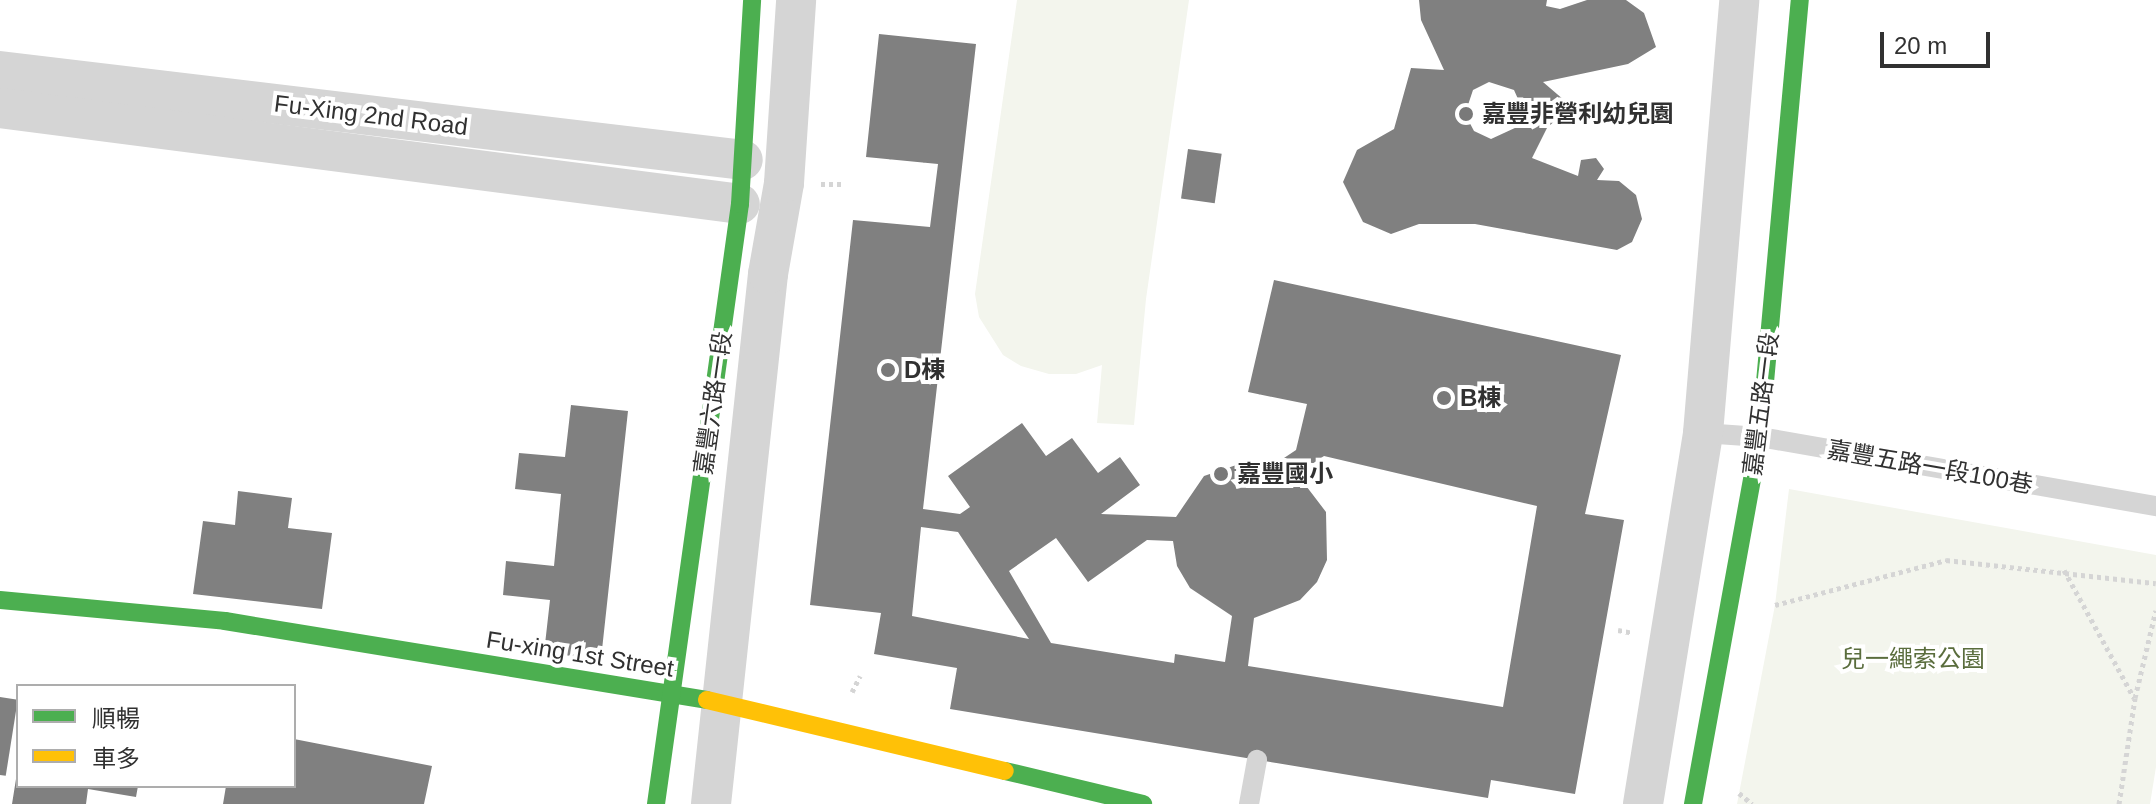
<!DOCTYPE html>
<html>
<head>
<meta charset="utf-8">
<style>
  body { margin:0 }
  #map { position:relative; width:2156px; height:804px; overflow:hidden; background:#fff; font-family:Arial,"Noto Sans TC",sans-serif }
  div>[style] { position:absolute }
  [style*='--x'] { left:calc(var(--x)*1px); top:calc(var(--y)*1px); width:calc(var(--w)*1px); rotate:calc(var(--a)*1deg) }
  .green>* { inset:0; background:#f3f5ed }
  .building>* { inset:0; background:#808080; transform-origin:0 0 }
  .path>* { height:5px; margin-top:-2.5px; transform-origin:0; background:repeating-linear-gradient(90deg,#d5d5d5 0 4px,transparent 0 8px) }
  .lane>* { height:20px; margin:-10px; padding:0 10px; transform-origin:10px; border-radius:10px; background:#d5d5d5 }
  .street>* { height:40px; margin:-20px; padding:0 20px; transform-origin:20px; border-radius:20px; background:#d5d5d5 }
  .fast>* { height:18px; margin:-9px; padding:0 9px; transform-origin:9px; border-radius:9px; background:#4caf50 }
  .slow>* { height:18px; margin:-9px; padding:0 9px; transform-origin:9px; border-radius:9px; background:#ffc107 }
  .dots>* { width:22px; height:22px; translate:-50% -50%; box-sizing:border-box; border:4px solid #fff; border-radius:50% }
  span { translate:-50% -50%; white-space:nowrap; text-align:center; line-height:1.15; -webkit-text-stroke:8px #fff; paint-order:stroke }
  .poi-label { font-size:24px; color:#313131; font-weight:700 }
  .left { translate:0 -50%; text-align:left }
  .street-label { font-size:24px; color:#313131 }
  .park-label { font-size:24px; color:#5a6d3d }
  .legend { position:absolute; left:16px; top:684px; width:280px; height:104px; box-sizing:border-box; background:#fff; border:2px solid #adadad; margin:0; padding:10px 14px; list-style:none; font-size:24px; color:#313131 }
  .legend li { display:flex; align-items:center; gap:16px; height:40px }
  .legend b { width:40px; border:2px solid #adadad }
  .scale { position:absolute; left:1880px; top:32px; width:110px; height:36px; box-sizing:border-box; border:4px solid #313131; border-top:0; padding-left:10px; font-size:24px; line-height:28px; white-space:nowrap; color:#313131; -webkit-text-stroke:6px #fff; paint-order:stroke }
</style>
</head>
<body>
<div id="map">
  <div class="green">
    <i style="clip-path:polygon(1017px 0,1189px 0,1146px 299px,1134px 425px,1097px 423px,1102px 365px,1076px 374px,1049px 374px,1021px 366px,1003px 355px,979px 317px,975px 294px)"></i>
    <i style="clip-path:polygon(1789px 489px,2156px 555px,2156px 767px,2150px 804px,1737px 804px,1775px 605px)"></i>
  </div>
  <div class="building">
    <i style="clip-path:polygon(evenodd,1419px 0,1547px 0,1546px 6px,1560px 9px,1587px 0,1626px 0,1644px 13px,1656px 47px,1628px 64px,1543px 82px,1571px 106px,1547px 128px,1532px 158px,1578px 176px,1581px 160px,1596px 158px,1604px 169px,1597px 180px,1619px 181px,1636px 195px,1642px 219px,1632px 242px,1617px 250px,1475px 224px,1419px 224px,1391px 234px,1363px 222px,1343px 182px,1357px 150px,1394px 129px,1411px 68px,1444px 70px,1421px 20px,1419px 0,1489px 82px,1514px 90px,1522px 108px,1517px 127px,1491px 139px,1474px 131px,1465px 114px,1473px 90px,1489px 82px)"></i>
    <i style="clip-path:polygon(evenodd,879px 34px,976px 44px,923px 509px,960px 514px,970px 507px,948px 476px,1022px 423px,1046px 456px,1072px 438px,1098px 473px,1120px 457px,1140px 485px,1101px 514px,1176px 517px,1204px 476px,1251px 460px,1275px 464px,1296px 450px,1307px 404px,1248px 392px,1274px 280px,1621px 355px,1585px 514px,1624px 520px,1575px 794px,1491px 780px,1488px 798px,950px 709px,957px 668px,874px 654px,881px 613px,810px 605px,853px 220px,930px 227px,938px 164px,866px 157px,879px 34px,1324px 456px,1537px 506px,1503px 707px,1248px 666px,1254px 618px,1300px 600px,1317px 582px,1327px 560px,1326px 512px,1297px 474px,1324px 456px,879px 34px,921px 527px,958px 532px,1029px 639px,912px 616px,921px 527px,879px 34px,1056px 538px,1088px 582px,1147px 540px,1173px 541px,1177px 566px,1190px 588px,1232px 616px,1225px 662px,1175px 654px,1174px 663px,1051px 643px,1009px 571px,1056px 538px)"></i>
    <i style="left:1188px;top:149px;width:34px;height:50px;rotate:8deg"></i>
    <i style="clip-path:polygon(571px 405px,628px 411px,601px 659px,544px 653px,550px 600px,503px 595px,506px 561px,554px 566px,561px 494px,515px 489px,519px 453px,565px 457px)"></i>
    <i style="clip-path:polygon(238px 491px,292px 498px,288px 528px,332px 533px,322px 609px,193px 594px,203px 521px,235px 525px)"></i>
    <i style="left:0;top:697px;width:18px;height:77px;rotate:9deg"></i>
    <i style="clip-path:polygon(294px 739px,432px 766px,424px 804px,223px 804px,226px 786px,294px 786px)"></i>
    <i style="clip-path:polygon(16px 779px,18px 786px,138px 786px,136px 797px,88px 789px,86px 804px,12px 804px)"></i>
  </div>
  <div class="path">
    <i style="--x:821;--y:184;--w:20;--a:0"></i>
    <i style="--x:2064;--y:570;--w:146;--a:61.3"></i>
    <i style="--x:1775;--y:605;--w:177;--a:-14.7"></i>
    <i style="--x:1946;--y:560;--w:211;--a:6.3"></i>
    <i style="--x:1618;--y:630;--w:15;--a:11"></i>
    <i style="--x:852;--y:692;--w:18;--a:-63"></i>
    <i style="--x:1739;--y:793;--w:17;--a:40"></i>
    <i style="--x:2119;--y:804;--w:107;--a:-81.4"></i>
    <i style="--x:2135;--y:698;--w:90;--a:-76.6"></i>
  </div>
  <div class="lane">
    <i style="--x:1703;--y:433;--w:57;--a:4"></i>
    <i style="--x:1760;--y:437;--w:402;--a:9.9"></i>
    <i style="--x:1249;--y:804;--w:45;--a:-79.7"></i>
  </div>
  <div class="street">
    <i style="--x:0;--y:71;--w:748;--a:6.83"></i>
    <i style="--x:0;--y:108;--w:746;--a:7.39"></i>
    <i style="--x:711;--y:804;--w:533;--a:-83.86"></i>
    <i style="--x:768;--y:274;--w:92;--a:-80"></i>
    <i style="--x:784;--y:183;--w:183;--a:-86.2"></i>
    <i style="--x:1643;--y:804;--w:376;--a:-80.8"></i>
    <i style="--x:1703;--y:433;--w:434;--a:-85.2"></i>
  </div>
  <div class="fast">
    <i style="--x:0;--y:600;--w:226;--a:5.3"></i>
    <i style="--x:225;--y:621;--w:488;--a:9.3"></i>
    <i style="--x:1005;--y:771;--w:142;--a:13.4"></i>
    <i style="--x:656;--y:804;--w:606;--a:-82.03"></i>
    <i style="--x:740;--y:204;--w:204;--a:-86.6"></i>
    <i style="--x:1693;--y:804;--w:373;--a:-79.7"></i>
    <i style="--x:1760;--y:437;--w:439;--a:-84.8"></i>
  </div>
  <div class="slow">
    <i style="--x:707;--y:700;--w:306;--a:13.4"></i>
  </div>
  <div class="dots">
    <i style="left:1466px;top:114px;background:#797979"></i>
    <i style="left:888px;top:370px;background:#797979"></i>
    <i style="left:1444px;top:398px;background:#797979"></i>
    <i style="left:1221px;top:474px;background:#797979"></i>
  </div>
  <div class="poi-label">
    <span class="left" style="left:1482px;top:114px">嘉豐非營利幼兒園</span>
    <span class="left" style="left:904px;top:370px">D棟</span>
    <span class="left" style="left:1460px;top:398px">B棟</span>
    <span class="left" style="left:1237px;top:474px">嘉豐國小</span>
  </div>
  <div class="street-label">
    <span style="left:371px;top:115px;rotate:7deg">Fu-Xing 2nd Road</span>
    <span style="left:713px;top:403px;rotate:-82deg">嘉豐六路一段</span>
    <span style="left:1761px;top:404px;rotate:-83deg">嘉豐五路一段</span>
    <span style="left:1930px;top:467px;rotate:10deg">嘉豐五路一段100巷</span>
    <span style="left:580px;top:654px;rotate:9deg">Fu-xing 1st Street</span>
  </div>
  <div class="park-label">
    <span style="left:1913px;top:659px">兒一繩索公園</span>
  </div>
  <ul class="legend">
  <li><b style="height:10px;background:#4caf50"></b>順暢</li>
  <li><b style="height:10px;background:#ffc107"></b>車多</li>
  </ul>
  <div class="scale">20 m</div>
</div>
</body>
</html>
